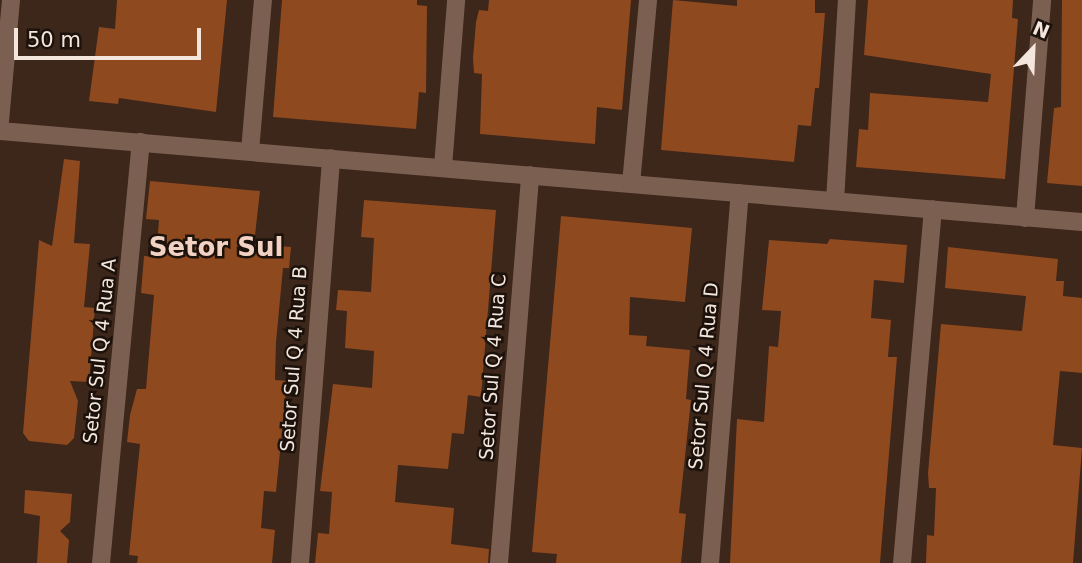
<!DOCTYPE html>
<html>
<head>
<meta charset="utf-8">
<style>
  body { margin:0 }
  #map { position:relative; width:1082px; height:563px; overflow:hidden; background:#3d261a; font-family:"DejaVu Sans",sans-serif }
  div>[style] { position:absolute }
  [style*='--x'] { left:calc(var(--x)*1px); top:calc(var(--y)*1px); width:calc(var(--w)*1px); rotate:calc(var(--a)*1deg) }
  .building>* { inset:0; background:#8f491f }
  .minor>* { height:18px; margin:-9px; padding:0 9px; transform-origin:9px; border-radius:9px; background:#7b6052 }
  span { translate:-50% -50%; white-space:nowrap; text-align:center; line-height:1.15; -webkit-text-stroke:5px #1c120c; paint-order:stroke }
  .street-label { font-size:19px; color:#f4e5dd }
  .district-label { font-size:26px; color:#f2d3c3; font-weight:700 }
  .north { position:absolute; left:998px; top:14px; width:70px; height:70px; -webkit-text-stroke:5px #1c120c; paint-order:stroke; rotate:23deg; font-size:19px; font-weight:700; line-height:28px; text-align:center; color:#f4e5dd }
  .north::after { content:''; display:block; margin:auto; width:24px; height:32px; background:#f4e5dd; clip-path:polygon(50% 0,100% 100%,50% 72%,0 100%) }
  .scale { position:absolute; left:14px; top:28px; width:187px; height:32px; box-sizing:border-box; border:4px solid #f4e5dd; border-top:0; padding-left:9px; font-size:21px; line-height:24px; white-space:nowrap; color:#f4e5dd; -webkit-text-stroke:5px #1c120c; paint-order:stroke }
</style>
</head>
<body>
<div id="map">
  <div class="building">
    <i style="clip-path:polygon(117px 0,227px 0,216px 112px,119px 98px,118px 104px,89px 101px,99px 27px,115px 29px)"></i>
    <i style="clip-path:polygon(282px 0,417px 0,417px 5px,427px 6px,426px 93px,419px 92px,416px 129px,273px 117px)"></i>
    <i style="clip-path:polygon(489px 0,631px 0,622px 110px,597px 107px,595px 144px,480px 134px,482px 74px,474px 73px,473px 58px,476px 22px,479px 10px,488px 11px)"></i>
    <i style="clip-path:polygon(673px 0,737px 6px,737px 0,815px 0,815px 13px,825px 13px,819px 88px,815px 88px,811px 126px,798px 125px,794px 162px,661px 150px)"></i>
    <i style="clip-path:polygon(868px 0,1013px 0,1012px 18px,1018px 19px,1005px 179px,856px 167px,859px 129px,868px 130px,870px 93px,988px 102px,991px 74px,864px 55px)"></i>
    <i style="clip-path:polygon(1062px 0,1082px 0,1082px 186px,1047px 183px,1054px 108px,1061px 107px)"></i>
    <i style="clip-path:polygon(64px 159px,80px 161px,74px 243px,90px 244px,84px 307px,95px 308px,89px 382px,70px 381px,78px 401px,74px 438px,67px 445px,29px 441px,23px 433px,39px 240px,52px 246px)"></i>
    <i style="clip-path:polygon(150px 181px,260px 191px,254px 244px,291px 247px,289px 268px,283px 268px,276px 342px,275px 380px,287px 381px,276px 492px,264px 491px,261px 528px,275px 530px,272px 563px,137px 563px,138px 556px,129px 555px,140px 444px,127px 442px,130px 415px,137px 389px,146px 389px,154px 295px,141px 293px,144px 256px,156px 257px,159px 220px,146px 219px)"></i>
    <i style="clip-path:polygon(364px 200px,496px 210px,481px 397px,468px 395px,464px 434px,452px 433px,448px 469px,398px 465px,395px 502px,454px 508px,451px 544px,489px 549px,488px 563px,315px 563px,318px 533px,329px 534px,332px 492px,320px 491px,333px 384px,372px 388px,374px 351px,345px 348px,347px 311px,336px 310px,338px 290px,371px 292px,374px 238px,361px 237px)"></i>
    <i style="clip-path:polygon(561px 216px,692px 228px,685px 302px,630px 297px,629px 335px,647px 336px,646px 346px,690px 350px,686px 399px,691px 400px,679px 513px,686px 514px,681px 563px,556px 563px,557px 554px,532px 552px)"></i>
    <i style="clip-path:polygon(830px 239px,907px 245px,904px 283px,874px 280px,871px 318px,891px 320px,888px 357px,897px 357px,880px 563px,730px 563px,737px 419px,764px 422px,769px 346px,778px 347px,781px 311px,762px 310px,769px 240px,827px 244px)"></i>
    <i style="clip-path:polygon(948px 247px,1058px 259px,1056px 281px,1064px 281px,1063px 296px,1082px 298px,1082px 373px,1060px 371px,1053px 445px,1082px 448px,1073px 563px,926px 563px,927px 535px,934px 536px,936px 488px,929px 488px,928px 473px,941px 324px,1022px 331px,1026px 296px,945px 288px)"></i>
    <i style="clip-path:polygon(25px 490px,72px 494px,70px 522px,60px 531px,69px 540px,67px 563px,37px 563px,40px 516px,24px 513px)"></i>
  </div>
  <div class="minor">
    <i style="--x:0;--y:121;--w:121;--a:-84.8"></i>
    <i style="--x:0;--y:131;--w:1086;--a:4.81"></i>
    <i style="--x:250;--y:151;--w:152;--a:-85.1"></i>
    <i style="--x:443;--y:167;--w:168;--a:-85.5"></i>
    <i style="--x:631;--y:184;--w:185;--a:-84.7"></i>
    <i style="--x:835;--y:201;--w:201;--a:-86.6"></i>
    <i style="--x:1025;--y:218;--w:219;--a:-85.5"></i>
    <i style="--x:101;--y:563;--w:423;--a:-84.6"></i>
    <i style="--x:300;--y:563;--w:406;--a:-85.6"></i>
    <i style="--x:499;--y:563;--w:389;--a:-85.4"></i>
    <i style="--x:710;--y:563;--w:371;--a:-85.4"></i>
    <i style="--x:902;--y:563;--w:355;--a:-85"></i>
  </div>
  <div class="street-label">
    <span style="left:100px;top:351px;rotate:-84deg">Setor Sul Q 4 Rua A</span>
    <span style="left:294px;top:359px;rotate:-86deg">Setor Sul Q 4 Rua B</span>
    <span style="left:493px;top:367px;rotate:-86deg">Setor Sul Q 4 Rua C</span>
    <span style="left:704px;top:376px;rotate:-85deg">Setor Sul Q 4 Rua D</span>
  </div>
  <div class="district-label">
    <span style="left:216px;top:248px">Setor Sul</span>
  </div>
  <div class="north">N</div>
  <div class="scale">50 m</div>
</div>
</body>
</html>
